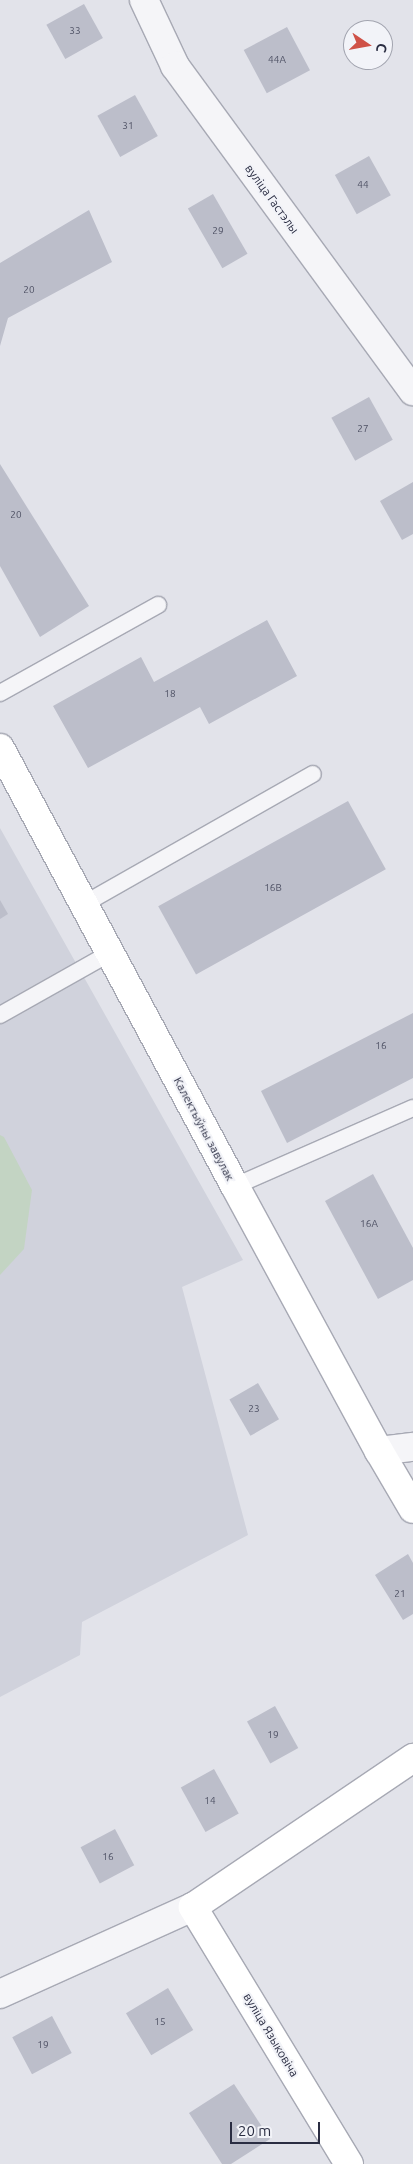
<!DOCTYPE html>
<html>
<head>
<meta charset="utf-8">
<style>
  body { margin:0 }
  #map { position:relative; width:413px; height:2164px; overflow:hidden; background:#e2e3ea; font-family:Ubuntu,sans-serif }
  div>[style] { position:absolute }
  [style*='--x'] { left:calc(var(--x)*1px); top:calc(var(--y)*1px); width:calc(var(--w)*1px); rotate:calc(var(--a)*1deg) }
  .built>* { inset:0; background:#d0d2dc }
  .green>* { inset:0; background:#c3d4c3 }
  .building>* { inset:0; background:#bcbeca; transform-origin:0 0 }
  .roads { filter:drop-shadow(1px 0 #a7a9b4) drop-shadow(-1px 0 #a7a9b4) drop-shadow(0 1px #a7a9b4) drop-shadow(0 -1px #a7a9b4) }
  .lane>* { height:16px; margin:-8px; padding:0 8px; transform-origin:8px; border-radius:8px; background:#f5f5f8 }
  .street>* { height:28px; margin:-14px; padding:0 14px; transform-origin:14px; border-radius:14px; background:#f5f5f8 }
  .secondary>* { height:28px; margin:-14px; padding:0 14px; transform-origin:14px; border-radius:14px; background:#fff }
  span { translate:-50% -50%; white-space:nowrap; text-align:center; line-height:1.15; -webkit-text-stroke:4px #f2f3f8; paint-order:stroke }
  .number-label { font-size:10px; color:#4e5164 }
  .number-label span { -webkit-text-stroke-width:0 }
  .street-label { font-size:12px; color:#2a2d42 }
  .north { position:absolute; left:343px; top:20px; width:50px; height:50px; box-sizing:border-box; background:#f2f3f8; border:1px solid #a2a4af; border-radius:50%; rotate:102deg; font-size:14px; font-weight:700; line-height:20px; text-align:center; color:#2a2d42 }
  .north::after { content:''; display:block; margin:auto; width:18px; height:22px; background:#cf5147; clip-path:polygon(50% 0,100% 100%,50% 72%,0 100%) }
  .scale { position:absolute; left:230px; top:2122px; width:90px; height:22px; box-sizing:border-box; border:2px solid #2a2d42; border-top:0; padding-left:6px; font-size:15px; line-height:18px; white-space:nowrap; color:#2a2d42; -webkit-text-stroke:4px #f2f3f8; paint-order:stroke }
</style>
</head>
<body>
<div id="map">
  <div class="built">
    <i style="clip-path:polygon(0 828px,243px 1260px,182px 1287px,248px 1535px,82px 1622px,80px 1655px,0 1697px)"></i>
  </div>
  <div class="green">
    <i style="clip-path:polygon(0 1135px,4px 1137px,32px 1190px,24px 1249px,0 1275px)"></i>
  </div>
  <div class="building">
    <i style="left:84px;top:4px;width:39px;height:43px;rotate:61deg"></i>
    <i style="left:287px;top:27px;width:49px;height:49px;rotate:62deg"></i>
    <i style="left:135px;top:95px;width:47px;height:43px;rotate:61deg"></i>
    <i style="left:369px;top:156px;width:45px;height:39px;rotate:61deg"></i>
    <i style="left:213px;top:194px;width:69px;height:29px;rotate:60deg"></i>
    <i style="clip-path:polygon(89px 210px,112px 262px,8px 318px,0 346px,0 263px)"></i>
    <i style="left:369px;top:397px;width:49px;height:43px;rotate:61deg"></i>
    <i style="clip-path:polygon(0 464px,89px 606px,40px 637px,0 566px)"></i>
    <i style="clip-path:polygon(413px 482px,413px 534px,402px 540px,380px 501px)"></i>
    <i style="clip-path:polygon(267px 620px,297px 676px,209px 724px,200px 707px,88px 768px,53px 706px,141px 657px,154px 682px)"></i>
    <i style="left:348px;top:801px;width:78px;height:217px;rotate:61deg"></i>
    <i style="clip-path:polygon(0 900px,8px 914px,0 919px)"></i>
    <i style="clip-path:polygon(413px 1013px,413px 1078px,287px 1143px,261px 1091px)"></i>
    <i style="clip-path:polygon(373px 1174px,413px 1248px,413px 1280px,378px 1299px,325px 1201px)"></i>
    <i style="left:258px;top:1383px;width:42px;height:33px;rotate:60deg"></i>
    <i style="clip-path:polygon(408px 1554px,413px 1563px,413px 1614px,403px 1620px,375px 1575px)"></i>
    <i style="left:275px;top:1706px;width:48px;height:32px;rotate:61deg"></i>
    <i style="left:214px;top:1769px;width:51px;height:38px;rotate:61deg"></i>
    <i style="left:115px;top:1829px;width:41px;height:39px;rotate:62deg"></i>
    <i style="left:168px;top:1988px;width:49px;height:49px;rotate:59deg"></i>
    <i style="left:52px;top:2016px;width:42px;height:45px;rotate:62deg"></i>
    <i style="clip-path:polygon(234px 2084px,270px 2139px,231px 2164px,222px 2164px,189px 2113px)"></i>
  </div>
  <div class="roads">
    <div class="lane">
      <i style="--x:0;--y:693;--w:181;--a:-29.1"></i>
      <i style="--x:84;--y:904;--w:263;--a:-29.6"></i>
      <i style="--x:0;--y:1015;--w:126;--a:-29.4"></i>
      <i style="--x:235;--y:1186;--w:194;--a:-23.7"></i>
    </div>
    <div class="street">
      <i style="--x:144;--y:0;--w:73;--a:64.8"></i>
      <i style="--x:175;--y:66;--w:403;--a:53.8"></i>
      <i style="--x:379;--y:1451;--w:34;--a:-7"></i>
      <i style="--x:0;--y:1994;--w:212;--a:-24.3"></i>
    </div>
    <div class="secondary">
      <i style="--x:0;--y:748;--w:497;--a:61.8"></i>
      <i style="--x:235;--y:1186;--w:302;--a:61.5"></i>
      <i style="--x:379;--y:1451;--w:67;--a:59.6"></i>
      <i style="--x:349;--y:2164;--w:301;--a:-121.3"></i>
      <i style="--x:193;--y:1907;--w:266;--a:-34.1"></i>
    </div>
  </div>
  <div class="number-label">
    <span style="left:75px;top:31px">33</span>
    <span style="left:277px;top:60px">44А</span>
    <span style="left:128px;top:126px">31</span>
    <span style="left:363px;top:185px">44</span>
    <span style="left:218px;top:231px">29</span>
    <span style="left:29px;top:290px">20</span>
    <span style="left:363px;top:429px">27</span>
    <span style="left:16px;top:515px">20</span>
    <span style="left:170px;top:694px">18</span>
    <span style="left:273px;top:888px">16В</span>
    <span style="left:381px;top:1046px">16</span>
    <span style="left:369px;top:1224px">16А</span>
    <span style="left:254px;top:1409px">23</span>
    <span style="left:400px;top:1594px">21</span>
    <span style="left:273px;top:1735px">19</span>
    <span style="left:210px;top:1801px">14</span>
    <span style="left:108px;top:1857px">16</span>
    <span style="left:160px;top:2022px">15</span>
    <span style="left:43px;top:2045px">19</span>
  </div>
  <div class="street-label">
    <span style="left:272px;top:199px;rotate:54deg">вуліца Гастэлы</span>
    <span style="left:204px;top:1129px;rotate:62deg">Калектыўны завулак</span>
    <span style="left:271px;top:2035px;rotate:59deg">вуліца Языковіча</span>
  </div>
  <div class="north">С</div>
  <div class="scale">20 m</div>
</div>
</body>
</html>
